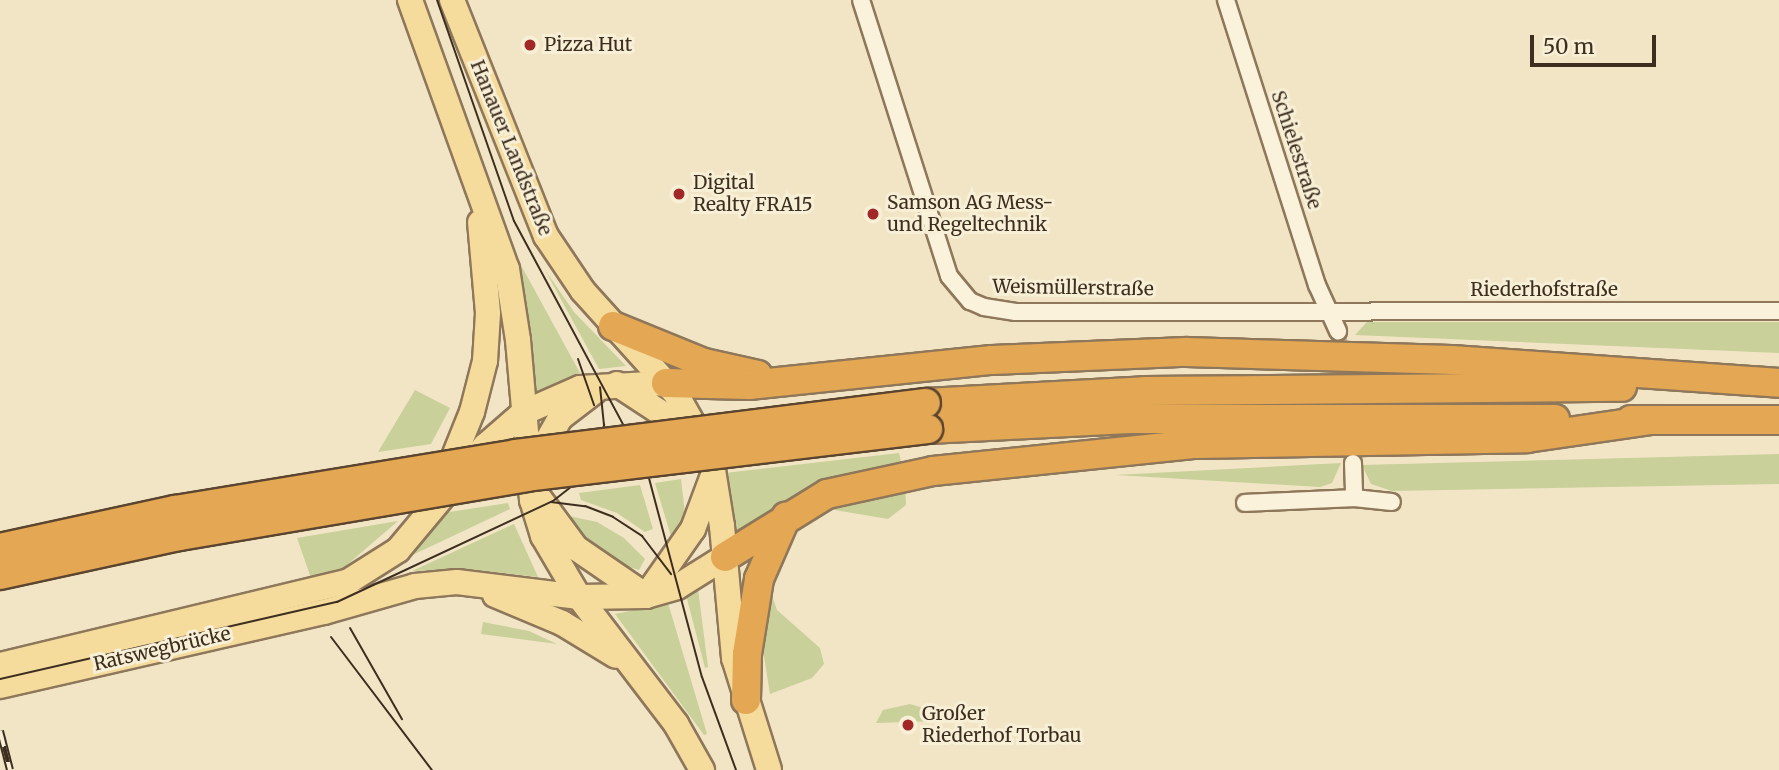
<!DOCTYPE html>
<html>
<head>
<meta charset="utf-8">
<style>
  body { margin:0 }
  #map { position:relative; width:1779px; height:770px; overflow:hidden; background:#f1e5c6; font-family:Merriweather,serif }
  div>[style] { position:absolute }
  [style*='--x'] { left:calc(var(--x)*1px); top:calc(var(--y)*1px); width:calc(var(--w)*1px); rotate:calc(var(--a)*1deg) }
  .green>* { inset:0; background:#c9d099 }
  .minor-tunnel>* { height:16px; margin-top:-8px; transform-origin:0; background:repeating-linear-gradient(90deg,#cdc0a5 0 16px,transparent 0 24px) }
  .roads { filter:drop-shadow(2px 0 #8e775a) drop-shadow(-2px 0 #8e775a) drop-shadow(0 2px #8e775a) drop-shadow(0 -2px #8e775a) }
  .minor>* { height:16px; margin:-8px; padding:0 8px; transform-origin:8px; border-radius:8px; background:#fbf2db }
  .primary>* { height:24px; margin:-12px; padding:0 12px; transform-origin:12px; border-radius:12px; background:#f5dc9d }
  .motorway>* { height:28px; margin:-14px; padding:0 14px; transform-origin:14px; border-radius:14px; background:#e4a754 }
  .tram>* { height:2px; margin:-1px; padding:0 1px; transform-origin:1px; border-radius:1px; background:#3d2e1f }
  .rail>* { height:8px; margin-top:-4px; transform-origin:0; background:repeating-linear-gradient(90deg,#f8efd7 0 16px,#3d2e1f 0 32px); box-sizing:border-box; border-block:2px solid #3d2e1f }
  .bridges { filter:drop-shadow(2px 0 #5c452f) drop-shadow(-2px 0 #5c452f) drop-shadow(0 2px #5c452f) drop-shadow(0 -2px #5c452f) }
  .motorway-bridge>* { height:28px; margin:-14px; padding:0 14px; transform-origin:14px; border-radius:14px; background:#e4a754 }
  .dots>* { width:19px; height:19px; translate:-50% -50%; box-sizing:border-box; border:4px solid #f8efd7; border-radius:50% }
  span { translate:-50% -50%; white-space:nowrap; text-align:center; line-height:1.15; -webkit-text-stroke:6px #f8efd7; paint-order:stroke }
  .poi-label { font-size:19px; color:#3d2e1f }
  .left { translate:0 -50%; text-align:left }
  .street-label { font-size:19px; color:#3d2e1f }
  .scale { position:absolute; left:1530px; top:35px; width:126px; height:32px; box-sizing:border-box; border:4px solid #3d2e1f; border-top:0; padding-left:9px; font-size:21px; line-height:24px; white-space:nowrap; color:#3d2e1f; -webkit-text-stroke:5px #f8efd7; paint-order:stroke }
</style>
</head>
<body>
<div id="map">
  <div class="green">
    <i style="clip-path:polygon(516px 256px,580px 373px,536px 393px,532px 335px)"></i>
    <i style="clip-path:polygon(545px 270px,574px 312px,626px 366px,599px 369px)"></i>
    <i style="clip-path:polygon(1367px 322px,1779px 322px,1779px 353px,1355px 335px)"></i>
    <i style="clip-path:polygon(415px 390px,450px 408px,431px 444px,378px 452px)"></i>
    <i style="clip-path:polygon(899px 453px,902px 466px,816px 484px,735px 537px,725px 473px)"></i>
    <i style="clip-path:polygon(1779px 454px,1779px 484px,1392px 491px,1371px 484px,1362px 465px)"></i>
    <i style="clip-path:polygon(1341px 463px,1332px 483px,1320px 487px,1115px 475px)"></i>
    <i style="clip-path:polygon(681px 479px,685px 513px,673px 543px,655px 483px)"></i>
    <i style="clip-path:polygon(640px 485px,653px 529px,645px 532px,617px 513px,581px 500px,579px 493px)"></i>
    <i style="clip-path:polygon(905px 486px,906px 505px,888px 519px,823px 508px)"></i>
    <i style="clip-path:polygon(508px 503px,510px 509px,404px 559px,443px 513px)"></i>
    <i style="clip-path:polygon(564px 515px,597px 522px,624px 538px,645px 559px,639px 570px,619px 564px,581px 538px)"></i>
    <i style="clip-path:polygon(398px 521px,341px 570px,312px 581px,297px 538px)"></i>
    <i style="clip-path:polygon(514px 524px,538px 577px,469px 569px,412px 571px)"></i>
    <i style="clip-path:polygon(698px 589px,708px 667px,705px 668px,686px 595px)"></i>
    <i style="clip-path:polygon(770px 590px,777px 610px,820px 648px,824px 664px,812px 678px,770px 694px,762px 644px)"></i>
    <i style="clip-path:polygon(668px 603px,707px 734px,704px 735px,615px 614px)"></i>
    <i style="clip-path:polygon(483px 622px,529px 631px,557px 644px,481px 634px)"></i>
    <i style="clip-path:polygon(910px 704px,930px 710px,936px 721px,876px 723px,883px 710px)"></i>
  </div>
  <div class="minor-tunnel">
    <i style="--x:1338;--y:331;--w:96;--a:82.2"></i>
  </div>
  <div class="roads">
    <div class="minor">
      <i style="--x:861;--y:0;--w:290;--a:72.3"></i>
      <i style="--x:949;--y:276;--w:33;--a:50"></i>
      <i style="--x:970;--y:301;--w:15;--a:23"></i>
      <i style="--x:984;--y:307;--w:32;--a:9"></i>
      <i style="--x:1016;--y:312;--w:763;--a:-0.08"></i>
      <i style="--x:1226;--y:0;--w:299;--a:72.3"></i>
      <i style="--x:1317;--y:285;--w:51;--a:65.5"></i>
      <i style="--x:1353;--y:463;--w:35;--a:88"></i>
      <i style="--x:1354;--y:498;--w:38;--a:6"></i>
      <i style="--x:1245;--y:503;--w:109;--a:-2.6"></i>
    </div>
    <div class="primary">
      <i style="--x:410;--y:0;--w:286;--a:70.2"></i>
      <i style="--x:507;--y:269;--w:72;--a:81.2"></i>
      <i style="--x:518;--y:340;--w:161;--a:85"></i>
      <i style="--x:532;--y:500;--w:38;--a:73"></i>
      <i style="--x:543;--y:536;--w:71;--a:59.5"></i>
      <i style="--x:579;--y:597;--w:160;--a:52.6"></i>
      <i style="--x:676;--y:724;--w:53;--a:60.5"></i>
      <i style="--x:452;--y:0;--w:254;--a:68.3"></i>
      <i style="--x:546;--y:236;--w:66;--a:56.1"></i>
      <i style="--x:583;--y:291;--w:139;--a:47.9"></i>
      <i style="--x:676;--y:394;--w:51;--a:60.4"></i>
      <i style="--x:701;--y:438;--w:34;--a:69"></i>
      <i style="--x:713;--y:470;--w:57;--a:80.9"></i>
      <i style="--x:722;--y:526;--w:133;--a:84.8"></i>
      <i style="--x:734;--y:658;--w:117;--a:72.6"></i>
      <i style="--x:617;--y:384;--w:66;--a:33.2"></i>
      <i style="--x:672;--y:420;--w:34;--a:45"></i>
      <i style="--x:533;--y:466;--w:55;--a:-60.6"></i>
      <i style="--x:560;--y:418;--w:44;--a:-37.6"></i>
      <i style="--x:445;--y:479;--w:72;--a:-68.1"></i>
      <i style="--x:472;--y:412;--w:53;--a:-75.7"></i>
      <i style="--x:485;--y:361;--w:48;--a:-86.4"></i>
      <i style="--x:488;--y:313;--w:91;--a:-95"></i>
      <i style="--x:540;--y:499;--w:61;--a:53.7"></i>
      <i style="--x:576;--y:548;--w:85;--a:34.4"></i>
      <i style="--x:495;--y:595;--w:73;--a:22.7"></i>
      <i style="--x:562;--y:623;--w:63;--a:31.4"></i>
      <i style="--x:646;--y:596;--w:82;--a:-55"></i>
      <i style="--x:693;--y:529;--w:54;--a:-69.6"></i>
      <i style="--x:0;--y:665;--w:359;--a:-13.5"></i>
      <i style="--x:349;--y:581;--w:58;--a:-32.3"></i>
      <i style="--x:398;--y:550;--w:136;--a:-50.1"></i>
      <i style="--x:485;--y:446;--w:50;--a:-41"></i>
      <i style="--x:523;--y:413;--w:62;--a:-23.7"></i>
      <i style="--x:580;--y:388;--w:86;--a:-3.3"></i>
      <i style="--x:0;--y:686;--w:332;--a:-12.9"></i>
      <i style="--x:324;--y:612;--w:95;--a:-15.9"></i>
      <i style="--x:415;--y:586;--w:42;--a:-5.4"></i>
      <i style="--x:457;--y:582;--w:123;--a:7"></i>
      <i style="--x:579;--y:597;--w:67;--a:-0.9"></i>
      <i style="--x:646;--y:596;--w:32;--a:-16"></i>
      <i style="--x:677;--y:587;--w:57;--a:-32"></i>
    </div>
    <div class="motorway">
      <i style="--x:613;--y:326;--w:98;--a:22.1"></i>
      <i style="--x:704;--y:363;--w:55;--a:12.5"></i>
      <i style="--x:666;--y:383;--w:83;--a:1.4"></i>
      <i style="--x:749;--y:385;--w:244;--a:-5.9"></i>
      <i style="--x:992;--y:360;--w:194;--a:-2.4"></i>
      <i style="--x:1186;--y:352;--w:266;--a:1.7"></i>
      <i style="--x:1452;--y:360;--w:328;--a:4"></i>
      <i style="--x:926;--y:403;--w:219;--a:-3.1"></i>
      <i style="--x:1145;--y:391;--w:477;--a:-0.5"></i>
      <i style="--x:1631;--y:420;--w:148;--a:0"></i>
      <i style="--x:928;--y:429;--w:207;--a:-2.8"></i>
      <i style="--x:1135;--y:419;--w:420;--a:0"></i>
      <i style="--x:725;--y:557;--w:120;--a:-31.7"></i>
      <i style="--x:827;--y:494;--w:108;--a:-12.2"></i>
      <i style="--x:933;--y:471;--w:264;--a:-5.9"></i>
      <i style="--x:1196;--y:444;--w:331;--a:-1"></i>
      <i style="--x:1527;--y:438;--w:124;--a:-8.3"></i>
      <i style="--x:746;--y:700;--w:46;--a:-88.8"></i>
      <i style="--x:747;--y:654;--w:76;--a:-80.9"></i>
      <i style="--x:759;--y:579;--w:68;--a:-66.5"></i>
    </div>
  </div>
  <div class="tram">
    <i style="--x:437;--y:0;--w:234;--a:70.8"></i>
    <i style="--x:514;--y:221;--w:279;--a:61.8"></i>
    <i style="--x:646;--y:467;--w:217;--a:75.1"></i>
    <i style="--x:702;--y:677;--w:99;--a:69.9"></i>
    <i style="--x:578;--y:359;--w:49;--a:70.8"></i>
    <i style="--x:551;--y:502;--w:34;--a:7"></i>
    <i style="--x:585;--y:506;--w:30;--a:21"></i>
    <i style="--x:613;--y:517;--w:35;--a:33"></i>
    <i style="--x:642;--y:536;--w:48;--a:52.7"></i>
    <i style="--x:350;--y:628;--w:105;--a:60.3"></i>
    <i style="--x:331;--y:637;--w:167;--a:52.8"></i>
    <i style="--x:0;--y:679;--w:346;--a:-12.9"></i>
    <i style="--x:337;--y:602;--w:238;--a:-25.1"></i>
    <i style="--x:553;--y:501;--w:36;--a:-38"></i>
    <i style="--x:581;--y:479;--w:35;--a:-59"></i>
    <i style="--x:599;--y:449;--w:25;--a:-78"></i>
    <i style="--x:604;--y:425;--w:38;--a:-96"></i>
  </div>
  <div class="rail">
    <i style="--x:0;--y:731;--w:40;--a:75.6"></i>
  </div>
  <div class="bridges">
    <div class="motorway-bridge">
      <i style="--x:0;--y:548;--w:179;--a:-12.3"></i>
      <i style="--x:175;--y:510;--w:346;--a:-9.3"></i>
      <i style="--x:516;--y:454;--w:413;--a:-7.1"></i>
      <i style="--x:0;--y:575;--w:183;--a:-12.3"></i>
      <i style="--x:179;--y:536;--w:352;--a:-9.6"></i>
      <i style="--x:526;--y:477;--w:405;--a:-6.8"></i>
    </div>
  </div>
  <div class="dots">
    <i style="left:530px;top:45px;background:#a12827"></i>
    <i style="left:679px;top:194px;background:#a12827"></i>
    <i style="left:873px;top:214px;background:#a12827"></i>
    <i style="left:908px;top:725px;background:#a12827"></i>
  </div>
  <div class="poi-label">
    <span class="left" style="left:544px;top:45px">Pizza Hut</span>
    <span class="left" style="left:693px;top:194px">Digital<br>Realty FRA15</span>
    <span class="left" style="left:887px;top:214px">Samson AG Mess-<br>und Regeltechnik</span>
    <span class="left" style="left:922px;top:725px">Großer<br>Riederhof Torbau</span>
  </div>
  <div class="street-label">
    <span style="left:511px;top:148px;rotate:68deg">Hanauer Landstraße</span>
    <span style="left:1296px;top:150px;rotate:72deg">Schielestraße</span>
    <span style="left:1073px;top:288px;rotate:1deg">Weismüllerstraße</span>
    <span style="left:1544px;top:290px">Riederhofstraße</span>
    <span style="left:162px;top:649px;rotate:-13deg">Ratswegbrücke</span>
  </div>
  <div class="scale">50 m</div>
</div>
</body>
</html>
